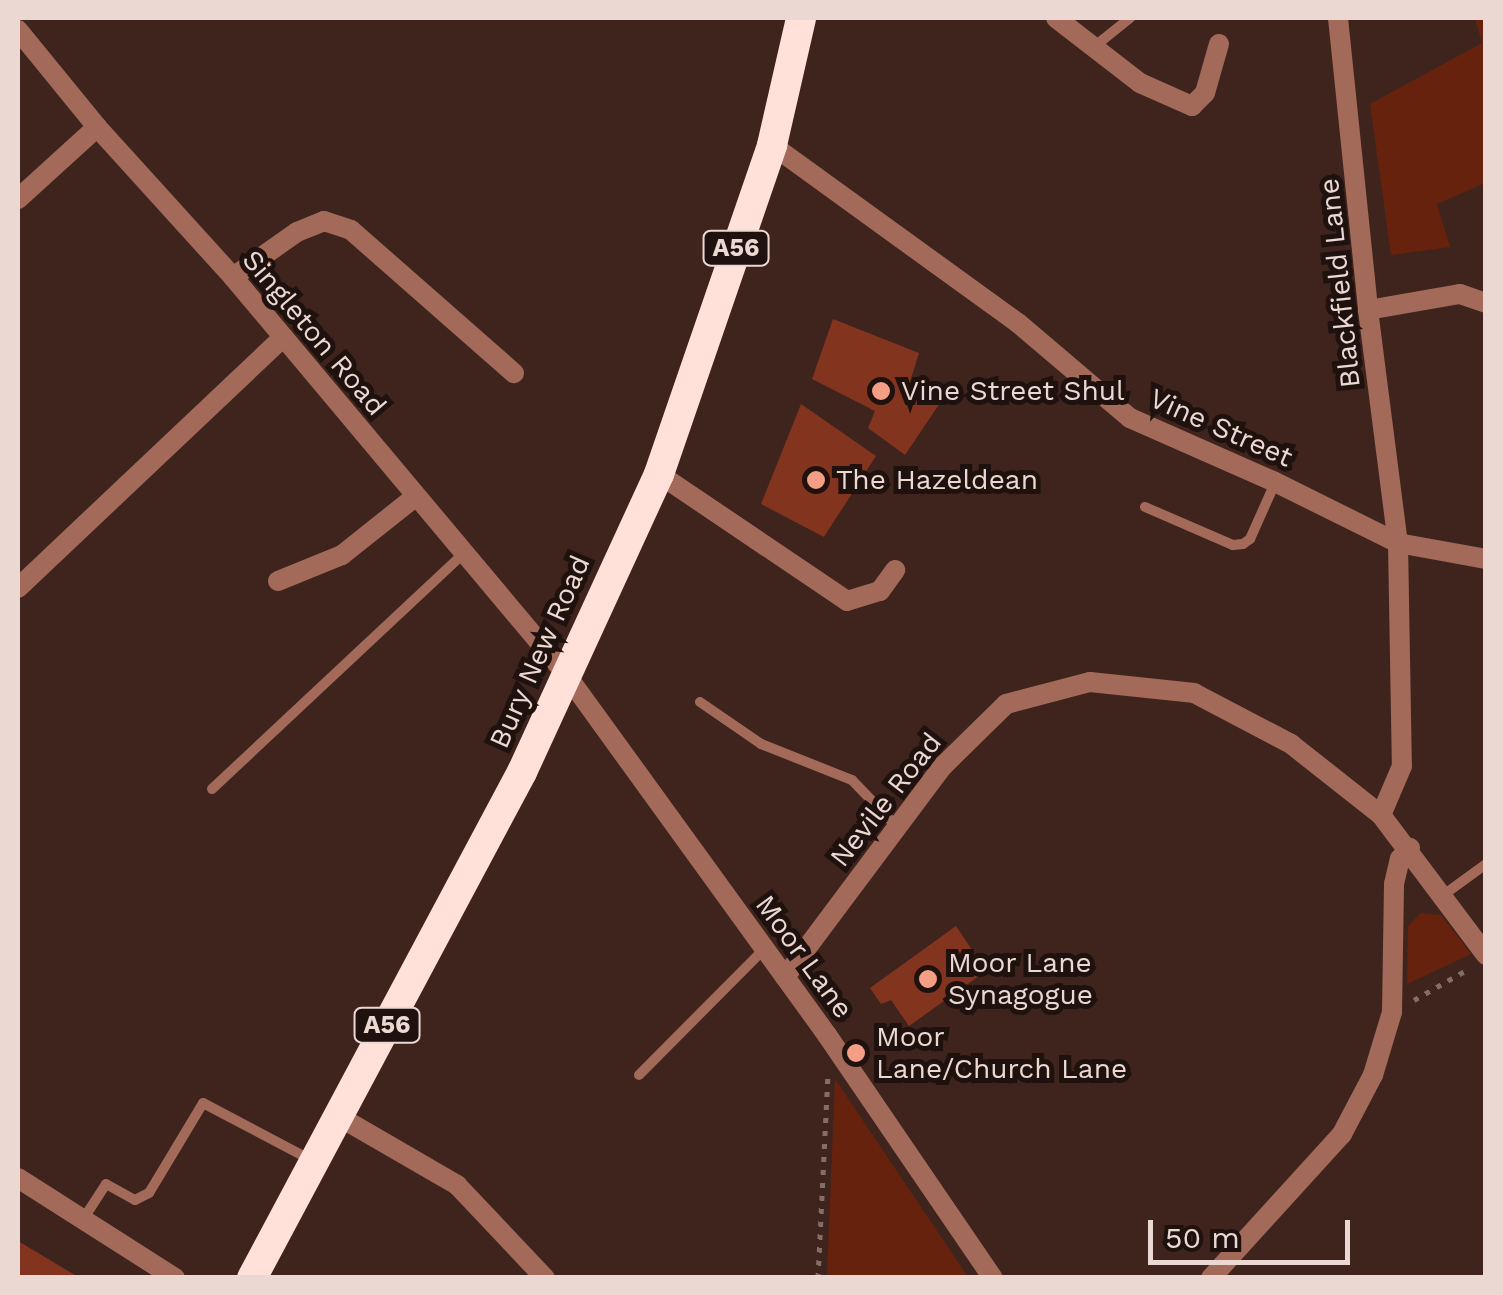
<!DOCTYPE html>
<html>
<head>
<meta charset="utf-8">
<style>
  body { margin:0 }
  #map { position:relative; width:1503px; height:1295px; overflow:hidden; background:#3f241d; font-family:"Work Sans",sans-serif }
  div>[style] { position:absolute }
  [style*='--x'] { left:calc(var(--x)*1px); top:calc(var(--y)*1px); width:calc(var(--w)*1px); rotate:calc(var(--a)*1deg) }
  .green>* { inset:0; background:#67220e }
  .building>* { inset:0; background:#83341e }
  .path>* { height:5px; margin-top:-2.5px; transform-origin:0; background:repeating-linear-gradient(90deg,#856d67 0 5px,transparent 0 13px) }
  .lane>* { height:10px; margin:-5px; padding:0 5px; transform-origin:5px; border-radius:5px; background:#a36a5a }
  .street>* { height:20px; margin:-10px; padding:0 10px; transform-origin:10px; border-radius:10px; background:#a36a5a }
  .highway>* { height:30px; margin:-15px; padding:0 15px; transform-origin:15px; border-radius:15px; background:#ffe1d9 }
  .dots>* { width:28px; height:28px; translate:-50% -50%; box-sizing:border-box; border:5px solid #1e110e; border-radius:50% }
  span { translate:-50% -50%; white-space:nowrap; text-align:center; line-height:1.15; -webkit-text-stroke:10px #1e110e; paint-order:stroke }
  .shield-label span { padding:2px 8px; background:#1e110e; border:2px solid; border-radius:8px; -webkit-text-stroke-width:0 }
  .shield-label { font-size:25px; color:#ebd8d3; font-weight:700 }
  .street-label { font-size:28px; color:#ebd8d3 }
  .poi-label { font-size:28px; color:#ebd8d3 }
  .left { translate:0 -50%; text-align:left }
  .frame { position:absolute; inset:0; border:20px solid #ebd8d3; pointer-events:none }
  .scale { position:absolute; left:1148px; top:1220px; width:202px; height:45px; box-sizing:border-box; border:5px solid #ebd8d3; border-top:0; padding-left:12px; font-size:30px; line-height:35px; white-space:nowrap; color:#ebd8d3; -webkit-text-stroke:8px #1e110e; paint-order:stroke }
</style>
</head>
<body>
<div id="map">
  <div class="green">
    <i style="clip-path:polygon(1475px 18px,1485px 18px,1485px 183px,1437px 204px,1450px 247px,1391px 255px,1370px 104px,1482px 43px)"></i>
    <i style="clip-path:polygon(1421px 913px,1441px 915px,1471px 954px,1407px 984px,1408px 926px)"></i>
    <i style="clip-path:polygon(835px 1079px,968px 1277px,827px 1277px)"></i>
  </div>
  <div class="building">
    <i style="clip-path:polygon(833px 319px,919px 353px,910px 382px,942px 400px,905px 455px,868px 428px,875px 411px,812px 379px)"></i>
    <i style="clip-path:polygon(801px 404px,876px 456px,824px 537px,761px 504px)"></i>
    <i style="clip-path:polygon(956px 926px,986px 971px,909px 1026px,891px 1000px,881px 1004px,870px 988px)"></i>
    <i style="clip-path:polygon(18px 1241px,80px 1278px,18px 1278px)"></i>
  </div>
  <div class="path">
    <i style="--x:1414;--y:1000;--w:64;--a:-29.7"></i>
    <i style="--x:818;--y:1278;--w:202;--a:-87.2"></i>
  </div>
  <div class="lane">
    <i style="--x:1095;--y:46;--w:45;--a:-38.7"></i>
    <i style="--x:1145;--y:507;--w:96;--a:23.4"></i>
    <i style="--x:1233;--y:545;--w:10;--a:-6"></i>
    <i style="--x:1243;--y:544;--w:9;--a:-36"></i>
    <i style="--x:1250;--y:539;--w:61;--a:-65.9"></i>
    <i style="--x:700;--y:702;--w:74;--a:34.5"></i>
    <i style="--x:761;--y:744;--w:98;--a:21.6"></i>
    <i style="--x:852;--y:780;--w:65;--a:46.2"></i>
    <i style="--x:212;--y:789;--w:344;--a:-43.1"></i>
    <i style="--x:1442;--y:896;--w:54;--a:-36"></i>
    <i style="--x:639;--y:1075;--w:177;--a:-45.2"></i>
    <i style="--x:82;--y:1221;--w:44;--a:-57"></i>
    <i style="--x:106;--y:1184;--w:33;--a:29"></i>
    <i style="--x:135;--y:1200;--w:16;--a:-27"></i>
    <i style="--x:149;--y:1193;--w:105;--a:-59"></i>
    <i style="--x:203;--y:1103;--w:124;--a:27.8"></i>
  </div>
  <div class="street">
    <i style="--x:1056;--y:18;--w:106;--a:37.7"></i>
    <i style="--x:1140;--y:83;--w:57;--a:23.9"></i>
    <i style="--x:1192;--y:106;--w:18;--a:-45"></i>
    <i style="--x:1205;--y:93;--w:51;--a:-74.1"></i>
    <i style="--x:1338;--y:18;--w:294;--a:84.1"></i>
    <i style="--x:1368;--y:310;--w:235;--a:82.7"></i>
    <i style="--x:1398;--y:543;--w:223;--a:89"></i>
    <i style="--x:1402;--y:766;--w:53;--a:113.2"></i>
    <i style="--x:18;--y:30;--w:125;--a:50.8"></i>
    <i style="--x:97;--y:127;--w:202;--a:47.8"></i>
    <i style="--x:233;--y:277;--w:517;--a:50.02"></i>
    <i style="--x:565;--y:673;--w:447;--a:54.1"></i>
    <i style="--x:827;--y:1035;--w:294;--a:55.7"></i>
    <i style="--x:772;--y:145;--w:304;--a:35.9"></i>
    <i style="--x:1018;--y:323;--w:147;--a:40.3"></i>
    <i style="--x:1130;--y:418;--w:158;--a:23.8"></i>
    <i style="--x:1275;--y:482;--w:137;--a:26.4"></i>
    <i style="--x:1398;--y:543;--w:89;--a:10.3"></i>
    <i style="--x:18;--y:199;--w:107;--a:-42.3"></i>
    <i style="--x:233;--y:277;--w:78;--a:-35.1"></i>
    <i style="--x:297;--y:232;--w:29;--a:-22"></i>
    <i style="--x:324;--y:221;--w:28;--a:18"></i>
    <i style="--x:351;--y:230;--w:217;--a:41.3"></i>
    <i style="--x:1368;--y:310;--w:93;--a:-9.9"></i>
    <i style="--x:1460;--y:294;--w:28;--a:19"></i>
    <i style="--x:659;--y:474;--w:227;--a:34"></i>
    <i style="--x:847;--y:601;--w:34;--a:-17"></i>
    <i style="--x:880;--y:591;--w:26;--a:-54"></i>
    <i style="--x:278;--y:581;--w:69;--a:-22.1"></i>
    <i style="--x:342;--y:555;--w:93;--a:-38.5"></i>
    <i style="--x:18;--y:588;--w:365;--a:-43.4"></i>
    <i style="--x:785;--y:977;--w:264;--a:-53.2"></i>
    <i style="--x:943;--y:766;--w:88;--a:-44.5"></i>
    <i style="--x:1006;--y:704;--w:87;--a:-14.7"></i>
    <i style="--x:1090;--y:682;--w:105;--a:6"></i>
    <i style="--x:1194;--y:693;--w:110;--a:27.7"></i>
    <i style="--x:1291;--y:744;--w:115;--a:38.3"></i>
    <i style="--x:1381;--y:815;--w:175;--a:53.1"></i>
    <i style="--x:338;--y:1116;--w:138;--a:30.1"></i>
    <i style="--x:457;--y:1185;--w:128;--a:46.6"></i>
    <i style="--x:18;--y:1178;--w:186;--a:32.5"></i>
    <i style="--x:1211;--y:1278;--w:195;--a:-47.7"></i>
    <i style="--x:1342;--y:1134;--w:67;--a:-62.3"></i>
    <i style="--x:1373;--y:1075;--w:66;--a:-73.2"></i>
    <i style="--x:1392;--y:1012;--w:128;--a:-89.1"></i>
    <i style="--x:1394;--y:884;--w:26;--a:-77"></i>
    <i style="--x:1400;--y:859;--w:15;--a:-48"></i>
  </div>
  <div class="highway">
    <i style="--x:252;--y:1278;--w:574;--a:-61.92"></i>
    <i style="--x:522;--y:772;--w:328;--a:-65.3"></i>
    <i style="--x:659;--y:474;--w:348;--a:-71"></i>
    <i style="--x:772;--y:145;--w:130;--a:-77.1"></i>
  </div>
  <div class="dots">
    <i style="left:881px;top:391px;background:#f49e86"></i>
    <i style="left:816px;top:480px;background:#f49e86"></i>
    <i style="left:928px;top:979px;background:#f49e86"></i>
    <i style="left:856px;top:1053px;background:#f49e86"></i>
  </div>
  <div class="shield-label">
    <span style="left:736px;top:248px">A56</span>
    <span style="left:387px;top:1025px">A56</span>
  </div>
  <div class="street-label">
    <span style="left:1340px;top:283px;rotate:-96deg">Blackfield Lane</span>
    <span style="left:314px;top:333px;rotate:50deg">Singleton Road</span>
    <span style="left:1221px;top:428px;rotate:24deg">Vine Street</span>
    <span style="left:540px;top:652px;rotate:-66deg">Bury New Road</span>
    <span style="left:886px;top:800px;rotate:-52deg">Nevile Road</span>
    <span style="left:804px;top:957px;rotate:54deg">Moor Lane</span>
  </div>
  <div class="poi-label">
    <span class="left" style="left:901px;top:391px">Vine Street Shul</span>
    <span class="left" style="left:836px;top:480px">The Hazeldean</span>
    <span class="left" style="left:948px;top:979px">Moor Lane<br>Synagogue</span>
    <span class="left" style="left:876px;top:1053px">Moor<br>Lane/Church Lane</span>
  </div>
  <div class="frame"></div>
  <div class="scale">50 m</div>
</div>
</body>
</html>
